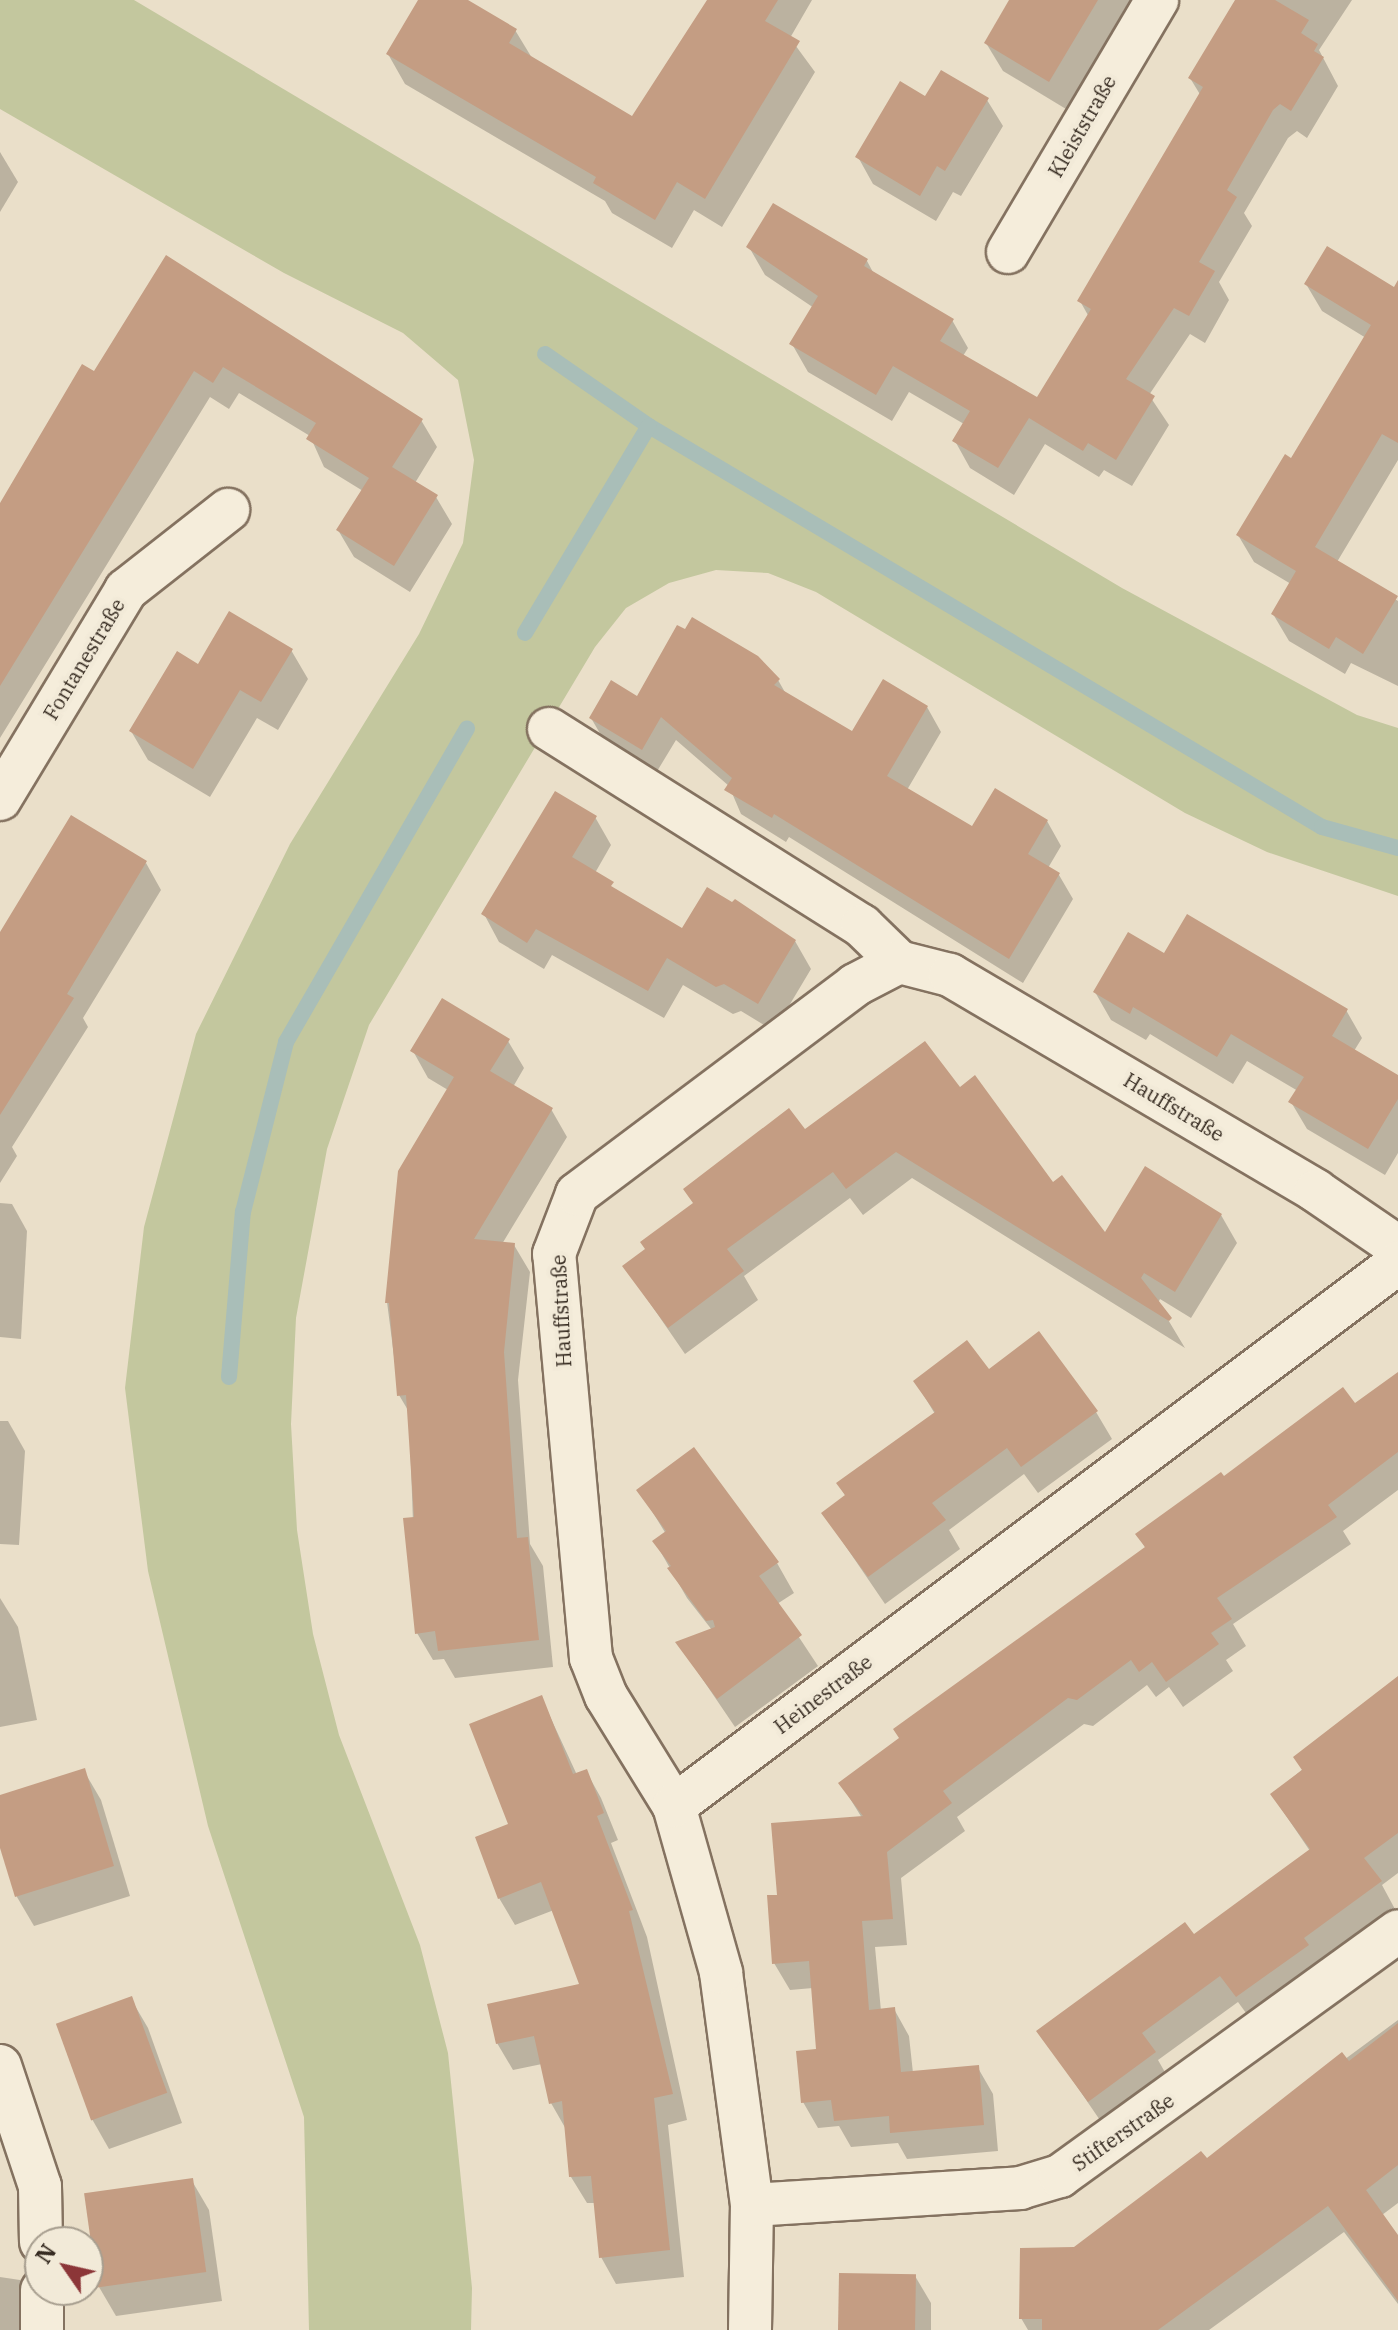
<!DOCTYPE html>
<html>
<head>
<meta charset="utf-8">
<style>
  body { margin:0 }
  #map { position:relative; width:1398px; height:2330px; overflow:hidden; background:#eadfc9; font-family:"IBM Plex Serif",serif }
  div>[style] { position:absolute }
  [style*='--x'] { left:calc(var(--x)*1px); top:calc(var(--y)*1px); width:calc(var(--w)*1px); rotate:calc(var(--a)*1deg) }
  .green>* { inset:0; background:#c3c79e }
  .shadow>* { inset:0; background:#0003 }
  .stream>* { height:16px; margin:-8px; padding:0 8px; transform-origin:8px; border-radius:8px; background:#a9beb8 }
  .building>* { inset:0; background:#c49d83; transform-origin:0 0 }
  .roads { filter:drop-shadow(2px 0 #847260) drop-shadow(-2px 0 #847260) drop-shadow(0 2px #847260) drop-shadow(0 -2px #847260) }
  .street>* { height:42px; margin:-21px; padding:0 21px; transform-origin:21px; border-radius:21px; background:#f5eddb }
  span { translate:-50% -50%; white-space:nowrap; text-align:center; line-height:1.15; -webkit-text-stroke:8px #f2ead8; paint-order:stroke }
  .street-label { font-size:20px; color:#362b21 }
  .north { position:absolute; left:24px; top:2226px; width:80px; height:80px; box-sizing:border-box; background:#f2ead8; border:2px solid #a79e8f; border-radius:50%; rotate:304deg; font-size:22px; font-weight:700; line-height:32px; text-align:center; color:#362b21 }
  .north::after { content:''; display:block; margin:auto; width:28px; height:36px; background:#8c3638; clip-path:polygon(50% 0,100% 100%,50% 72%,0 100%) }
</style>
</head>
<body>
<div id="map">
  <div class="green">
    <i style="clip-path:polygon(0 0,134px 0,1122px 588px,1357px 715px,1398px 728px,1398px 896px,1267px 852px,1185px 813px,816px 592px,768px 573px,716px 570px,669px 583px,626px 608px,595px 647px,369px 1025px,327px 1149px,296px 1318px,291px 1424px,297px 1530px,313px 1634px,339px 1735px,420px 1945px,448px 2053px,472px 2288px,471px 2330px,309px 2330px,304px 2117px,208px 1826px,148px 1571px,125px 1388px,144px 1227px,196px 1034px,290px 844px,419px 634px,463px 543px,474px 460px,458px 380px,403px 333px,284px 273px,0 109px)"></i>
  </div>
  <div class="shadow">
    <i style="clip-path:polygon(420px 0,464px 0,515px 30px,532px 58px,633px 119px,709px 0,812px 0,790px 38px,815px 72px,722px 227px,694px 210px,672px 248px,612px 213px,605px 201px,405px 84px,388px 54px)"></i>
    <i style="clip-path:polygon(1010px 0,1130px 0,1066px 109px,1003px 71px,986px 43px)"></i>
    <i style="clip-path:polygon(1239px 0,1352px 0,1319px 50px,1338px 86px,1307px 138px,1297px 131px,1288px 138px,1244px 213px,1252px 226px,1219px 282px,1229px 300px,1205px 343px,1190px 334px,1149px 395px,1169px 425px,1132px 486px,1104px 470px,1099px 477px,1045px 444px,1014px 495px,970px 468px,955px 441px,964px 424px,909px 392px,892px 421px,808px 372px,792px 344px,814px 308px,765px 275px,749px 247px,867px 261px,874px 274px,952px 320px,968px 348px,963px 356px,1038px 400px,1089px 317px,1080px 301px,1201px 96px,1190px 78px)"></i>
    <i style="clip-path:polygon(926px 99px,987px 100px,1003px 126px,961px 196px,953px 192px,936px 221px,873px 184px,858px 157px)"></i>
    <i style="clip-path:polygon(0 152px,18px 182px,0 212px)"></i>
    <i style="clip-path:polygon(166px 258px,421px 420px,437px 447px,415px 483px,436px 497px,452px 524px,410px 592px,354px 557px,338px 530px,363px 491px,324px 467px,310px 436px,239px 393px,229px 409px,210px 397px,0 738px,0 507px,95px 374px)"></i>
    <i style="clip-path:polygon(1306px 284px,1398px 291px,1398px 460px,1337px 562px,1398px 601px,1398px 686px,1351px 663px,1345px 674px,1289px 641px,1273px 614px,1291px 584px,1254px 562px,1238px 535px,1292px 461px,1366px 338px,1322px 311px)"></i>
    <i style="clip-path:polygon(291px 650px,308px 679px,278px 730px,257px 718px,210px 797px,148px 760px,131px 731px)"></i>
    <i style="clip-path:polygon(778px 680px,786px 694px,853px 734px,927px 707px,941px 732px,907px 790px,972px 829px,1047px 821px,1061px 846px,1048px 868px,1059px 875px,1073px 899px,1023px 983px,789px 837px,786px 842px,741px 814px,729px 786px,676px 740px,656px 773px,605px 742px,591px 718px,638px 699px)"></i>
    <i style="clip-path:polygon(595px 817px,611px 845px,595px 873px,617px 892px,683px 931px,795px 941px,811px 969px,774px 1031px,741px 1011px,733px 1014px,683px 985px,664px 1018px,552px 955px,544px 969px,499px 942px,484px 914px)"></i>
    <i style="clip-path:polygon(146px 863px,161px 890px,83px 1018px,88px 1027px,12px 1147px,17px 1156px,0 1183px,0 935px)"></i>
    <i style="clip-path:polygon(1164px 956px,1346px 1010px,1362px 1038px,1354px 1051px,1398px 1077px,1398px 1153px,1385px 1175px,1307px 1129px,1291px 1102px,1298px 1091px,1247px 1061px,1233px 1084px,1150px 1034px,1146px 1040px,1111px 1020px,1095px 992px)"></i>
    <i style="clip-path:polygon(508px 1041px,524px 1068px,513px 1087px,551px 1109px,567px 1137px,502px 1244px,514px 1245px,530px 1272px,518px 1380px,530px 1544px,543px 1566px,553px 1667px,455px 1678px,444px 1659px,433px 1660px,417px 1633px,409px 1412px,399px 1395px,387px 1302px,448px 1090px,428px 1078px,413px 1051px)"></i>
    <i style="clip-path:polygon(959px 1090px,1106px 1235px,1221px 1215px,1237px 1243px,1191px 1318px,1160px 1299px,1158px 1303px,1185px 1348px,912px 1178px,863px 1215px,850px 1198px,744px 1276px,758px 1300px,685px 1354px,625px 1267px,805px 1132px)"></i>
    <i style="clip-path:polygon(0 1203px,12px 1204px,27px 1231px,21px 1339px,0 1337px)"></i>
    <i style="clip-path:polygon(988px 1372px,1096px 1412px,1112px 1439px,1038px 1493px,1024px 1474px,949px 1530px,960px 1549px,885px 1604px,823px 1513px,846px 1497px,838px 1483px,935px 1414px,915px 1381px)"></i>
    <i style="clip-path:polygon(1398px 1375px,1398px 1490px,1343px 1531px,1351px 1544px,1233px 1624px,1246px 1646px,1226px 1660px,1233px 1671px,1183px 1707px,1169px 1687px,1156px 1697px,1147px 1685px,1093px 1726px,1084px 1724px,957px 1817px,965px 1831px,901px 1878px,907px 1945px,875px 1947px,881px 2011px,894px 2009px,909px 2036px,913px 2073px,978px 2068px,993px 2094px,998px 2151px,907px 2159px,898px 2143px,851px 2147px,839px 2126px,818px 2128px,803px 2102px,818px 2051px,813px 1988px,790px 1990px,774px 1963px,779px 1896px,862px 1818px,841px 1784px,1146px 1549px,1138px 1535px,1223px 1479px,1355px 1406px)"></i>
    <i style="clip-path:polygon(0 1421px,8px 1421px,25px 1451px,19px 1545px,0 1544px)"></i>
    <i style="clip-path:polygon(639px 1490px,777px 1563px,794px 1593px,777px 1604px,818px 1666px,735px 1727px,678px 1643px,712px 1630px,687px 1598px,655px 1542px,666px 1534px)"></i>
    <i style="clip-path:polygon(0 1598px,18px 1627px,37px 1720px,0 1727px)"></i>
    <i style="clip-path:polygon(1398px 1689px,1398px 1873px,1382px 1885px,1396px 1911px,1254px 2024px,1238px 2002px,1158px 2060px,1170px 2081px,1106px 2129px,1039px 2031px,1193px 1937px,1310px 1851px,1272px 1795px)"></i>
    <i style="clip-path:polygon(541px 1697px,577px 1775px,586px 1771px,601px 1798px,618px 1840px,611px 1843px,647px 1937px,687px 2120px,668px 2125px,684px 2277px,616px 2284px,601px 2257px,596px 2203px,587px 2203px,571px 2177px,567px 2131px,551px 2103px,542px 2064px,513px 2070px,497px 2043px,582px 1986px,554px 1910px,515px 1925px,499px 1898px)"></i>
    <i style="clip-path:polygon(84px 1771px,101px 1800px,130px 1896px,34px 1926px,17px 1897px,0 1841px,0 1797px)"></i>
    <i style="clip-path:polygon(131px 1999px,148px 2028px,182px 2123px,109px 2149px,92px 2119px,58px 2024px)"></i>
    <i style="clip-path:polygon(1398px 2020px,1398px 2203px,1382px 2215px,1398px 2238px,1398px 2304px,1344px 2232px,1209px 2330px,1028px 2330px,1021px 2318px,1075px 2249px,1207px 2161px)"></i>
    <i style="clip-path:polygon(192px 2181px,209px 2210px,222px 2301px,116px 2316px,99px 2287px)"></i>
    <i style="clip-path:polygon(915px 2276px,931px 2303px,931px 2330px,842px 2330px)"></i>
    <i style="clip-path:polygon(0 2277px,20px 2280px,37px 2309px,23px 2330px,0 2330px)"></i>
  </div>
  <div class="stream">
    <i style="--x:545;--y:354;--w:126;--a:34.7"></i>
    <i style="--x:649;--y:426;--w:783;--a:30.79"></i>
    <i style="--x:1322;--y:827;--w:79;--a:15.4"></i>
    <i style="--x:525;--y:633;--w:241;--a:-59.1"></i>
    <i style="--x:229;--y:1377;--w:166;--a:-85.2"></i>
    <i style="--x:243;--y:1212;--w:175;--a:-75.8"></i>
    <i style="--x:286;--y:1042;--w:362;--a:-60"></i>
  </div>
  <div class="building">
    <i style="clip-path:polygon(418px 0,468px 0,517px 29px,509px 43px,632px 116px,707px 0,778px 0,765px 21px,800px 41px,705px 199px,677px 182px,655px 220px,593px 183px,596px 177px,386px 54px)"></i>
    <i style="clip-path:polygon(1009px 0,1098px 0,1049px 82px,984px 43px)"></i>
    <i style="clip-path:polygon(1235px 0,1275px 0,1309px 20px,1301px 33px,1318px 44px,1314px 51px,1324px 57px,1291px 111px,1280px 104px,1273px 110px,1227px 190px,1237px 197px,1199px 262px,1215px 271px,1189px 316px,1174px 308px,1126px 379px,1155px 396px,1116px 460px,1088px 443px,1083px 451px,1029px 418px,998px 468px,952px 441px,970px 411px,893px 366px,876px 395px,789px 344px,818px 296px,746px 247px,773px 203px,868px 259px,864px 266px,954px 319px,940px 341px,1037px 397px,1091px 309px,1077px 301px,1203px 87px,1188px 78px)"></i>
    <i style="clip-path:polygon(941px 70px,989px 98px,945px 171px,937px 166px,920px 196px,855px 157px,900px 81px,925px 96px)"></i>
    <i style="clip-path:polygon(1327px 246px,1394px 287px,1398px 280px,1398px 443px,1382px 434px,1315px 547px,1398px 596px,1363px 654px,1336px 637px,1329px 649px,1271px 614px,1296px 571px,1236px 535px,1285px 454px,1291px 458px,1371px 325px,1304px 284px)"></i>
    <i style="clip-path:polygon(166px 255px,423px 419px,392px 467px,438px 495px,394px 566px,336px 530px,369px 478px,306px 439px,316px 423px,223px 367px,213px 383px,194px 371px,0 686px,0 503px,82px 364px,94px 371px)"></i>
    <i style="clip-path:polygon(229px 611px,293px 649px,261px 702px,240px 690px,193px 769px,129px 731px,177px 651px,198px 664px)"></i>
    <i style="clip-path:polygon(692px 617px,758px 656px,780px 679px,774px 685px,852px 731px,883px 679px,928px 706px,887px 776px,972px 826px,995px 788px,1048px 820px,1028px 854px,1060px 873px,1009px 959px,774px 814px,772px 818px,724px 790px,732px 778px,661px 717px,642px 750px,589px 718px,611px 680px,637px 696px,677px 625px,685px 629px)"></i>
    <i style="clip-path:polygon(555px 791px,597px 816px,572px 857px,614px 882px,611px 886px,682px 928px,707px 887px,732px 902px,735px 899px,796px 940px,758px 1004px,724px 984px,716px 987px,667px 958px,648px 991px,536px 929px,527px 943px,481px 914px)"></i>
    <i style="clip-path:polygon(71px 815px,147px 861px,67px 994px,74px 998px,0 1115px,0 932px)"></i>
    <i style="clip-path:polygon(1187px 914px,1348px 1009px,1332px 1036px,1398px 1075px,1398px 1099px,1368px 1149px,1288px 1102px,1304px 1077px,1231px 1034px,1217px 1057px,1133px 1007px,1130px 1014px,1093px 992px,1128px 932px,1164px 953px)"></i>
    <i style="clip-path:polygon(442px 998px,510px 1039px,490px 1071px,553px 1108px,474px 1239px,515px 1243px,504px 1352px,517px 1538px,528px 1537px,539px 1640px,438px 1651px,435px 1631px,415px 1634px,403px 1518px,414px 1517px,406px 1395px,397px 1396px,389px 1303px,385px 1303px,398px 1171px,454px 1077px,410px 1051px)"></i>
    <i style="clip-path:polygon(925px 1041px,960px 1087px,975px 1075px,1053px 1182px,1062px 1175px,1105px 1232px,1145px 1166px,1222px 1214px,1175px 1292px,1144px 1273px,1141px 1278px,1172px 1318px,1169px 1321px,896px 1152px,846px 1189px,833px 1172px,727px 1249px,744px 1271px,668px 1328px,622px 1266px,645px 1249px,640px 1242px,693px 1203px,683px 1189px,789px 1108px,805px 1129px)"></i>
    <i style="clip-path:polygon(1039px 1331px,1098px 1411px,1021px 1467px,1007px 1448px,932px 1503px,946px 1520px,868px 1577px,821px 1513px,845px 1495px,836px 1483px,935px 1412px,913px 1381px,967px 1340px,989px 1369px)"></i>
    <i style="clip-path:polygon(1398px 1372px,1398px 1452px,1328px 1505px,1337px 1517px,1217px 1598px,1232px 1619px,1211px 1633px,1219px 1644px,1166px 1682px,1152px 1662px,1139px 1672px,1131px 1660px,1077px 1700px,1068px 1698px,943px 1791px,952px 1803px,887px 1852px,893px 1919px,862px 1921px,869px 2010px,895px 2007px,901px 2072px,979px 2065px,984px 2125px,890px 2133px,889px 2116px,834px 2121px,831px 2100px,801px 2103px,796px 2051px,816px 2049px,809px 1961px,772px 1964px,767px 1895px,777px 1895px,771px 1823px,863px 1816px,838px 1783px,899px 1738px,893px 1729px,1145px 1547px,1135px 1534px,1221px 1472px,1224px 1476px,1343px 1387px,1355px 1403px)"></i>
    <i style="clip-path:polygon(694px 1447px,779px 1562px,759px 1576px,802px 1635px,717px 1699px,675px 1642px,715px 1627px,713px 1620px,706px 1621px,667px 1568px,671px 1566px,652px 1541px,666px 1531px,636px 1490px)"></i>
    <i style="clip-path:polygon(1398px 1676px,1398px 1833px,1364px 1858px,1382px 1881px,1304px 1938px,1309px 1945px,1236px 1997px,1220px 1976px,1142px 2033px,1156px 2052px,1088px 2102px,1036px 2031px,1185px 1922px,1194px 1934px,1310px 1849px,1270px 1794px,1302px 1770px,1293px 1757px)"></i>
    <i style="clip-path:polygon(542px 1695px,573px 1774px,587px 1769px,604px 1813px,597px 1816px,633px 1910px,629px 1911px,673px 2094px,654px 2098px,670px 2250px,599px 2258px,591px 2176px,569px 2177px,562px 2101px,549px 2104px,534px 2036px,496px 2044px,487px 2004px,579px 1984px,541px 1882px,498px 1899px,475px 1837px,508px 1824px,469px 1724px)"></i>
    <i style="clip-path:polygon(85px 1768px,114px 1866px,15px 1897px,0 1848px,0 1795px)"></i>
    <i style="left:132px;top:1996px;width:103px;height:81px;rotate:70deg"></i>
    <i style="clip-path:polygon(1398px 2023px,1398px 2165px,1366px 2190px,1398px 2235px,1398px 2301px,1328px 2206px,1158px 2330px,1042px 2330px,1042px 2319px,1019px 2319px,1020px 2248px,1074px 2247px,1201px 2151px,1207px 2158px,1342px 2052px,1349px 2061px)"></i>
    <i style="left:193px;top:2178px;width:95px;height:110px;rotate:82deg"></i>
    <i style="left:839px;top:2273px;width:77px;height:57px;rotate:1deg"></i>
  </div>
  <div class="roads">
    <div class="street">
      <i style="--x:1008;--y:252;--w:293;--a:-59.4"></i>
      <i style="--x:549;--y:729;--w:370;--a:32.2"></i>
      <i style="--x:862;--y:926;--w:52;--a:44.2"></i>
      <i style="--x:0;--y:799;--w:244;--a:-58.9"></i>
      <i style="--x:126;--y:590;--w:130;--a:-38.1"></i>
      <i style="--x:674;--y:1806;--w:129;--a:-121.7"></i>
      <i style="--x:606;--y:1696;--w:41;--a:-111.5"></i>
      <i style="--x:591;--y:1658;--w:406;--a:-95.2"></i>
      <i style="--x:554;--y:1254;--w:64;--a:-69"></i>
      <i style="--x:577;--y:1194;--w:348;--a:-36.9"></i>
      <i style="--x:855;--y:985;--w:50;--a:-27.6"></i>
      <i style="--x:899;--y:962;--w:53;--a:14.3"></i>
      <i style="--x:950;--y:975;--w:425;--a:30.5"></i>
      <i style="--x:1316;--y:1191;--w:99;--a:34.3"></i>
      <i style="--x:0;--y:2066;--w:126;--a:71.6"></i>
      <i style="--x:40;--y:2186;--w:56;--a:89"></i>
      <i style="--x:752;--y:2205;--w:269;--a:-3.6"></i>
      <i style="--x:1020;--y:2188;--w:42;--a:-16.7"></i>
      <i style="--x:1060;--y:2176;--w:417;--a:-35.9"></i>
      <i style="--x:42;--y:2290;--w:40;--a:90"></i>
      <i style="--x:750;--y:2330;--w:125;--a:-89.1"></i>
      <i style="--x:752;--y:2205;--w:235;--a:-97.6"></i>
      <i style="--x:721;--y:1972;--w:173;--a:-105.8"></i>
      <i style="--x:674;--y:1806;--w:905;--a:-36.87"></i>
    </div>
  </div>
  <div class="street-label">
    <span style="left:1082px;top:126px;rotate:-60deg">Kleiststraße</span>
    <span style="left:84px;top:659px;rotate:-59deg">Fontanestraße</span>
    <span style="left:1174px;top:1107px;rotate:31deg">Hauffstraße</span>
    <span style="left:561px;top:1311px;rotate:-93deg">Hauffstraße</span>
    <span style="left:823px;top:1694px;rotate:-37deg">Heinestraße</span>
    <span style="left:1123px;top:2132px;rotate:-35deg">Stifterstraße</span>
  </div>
  <div class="north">N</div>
</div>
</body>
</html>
